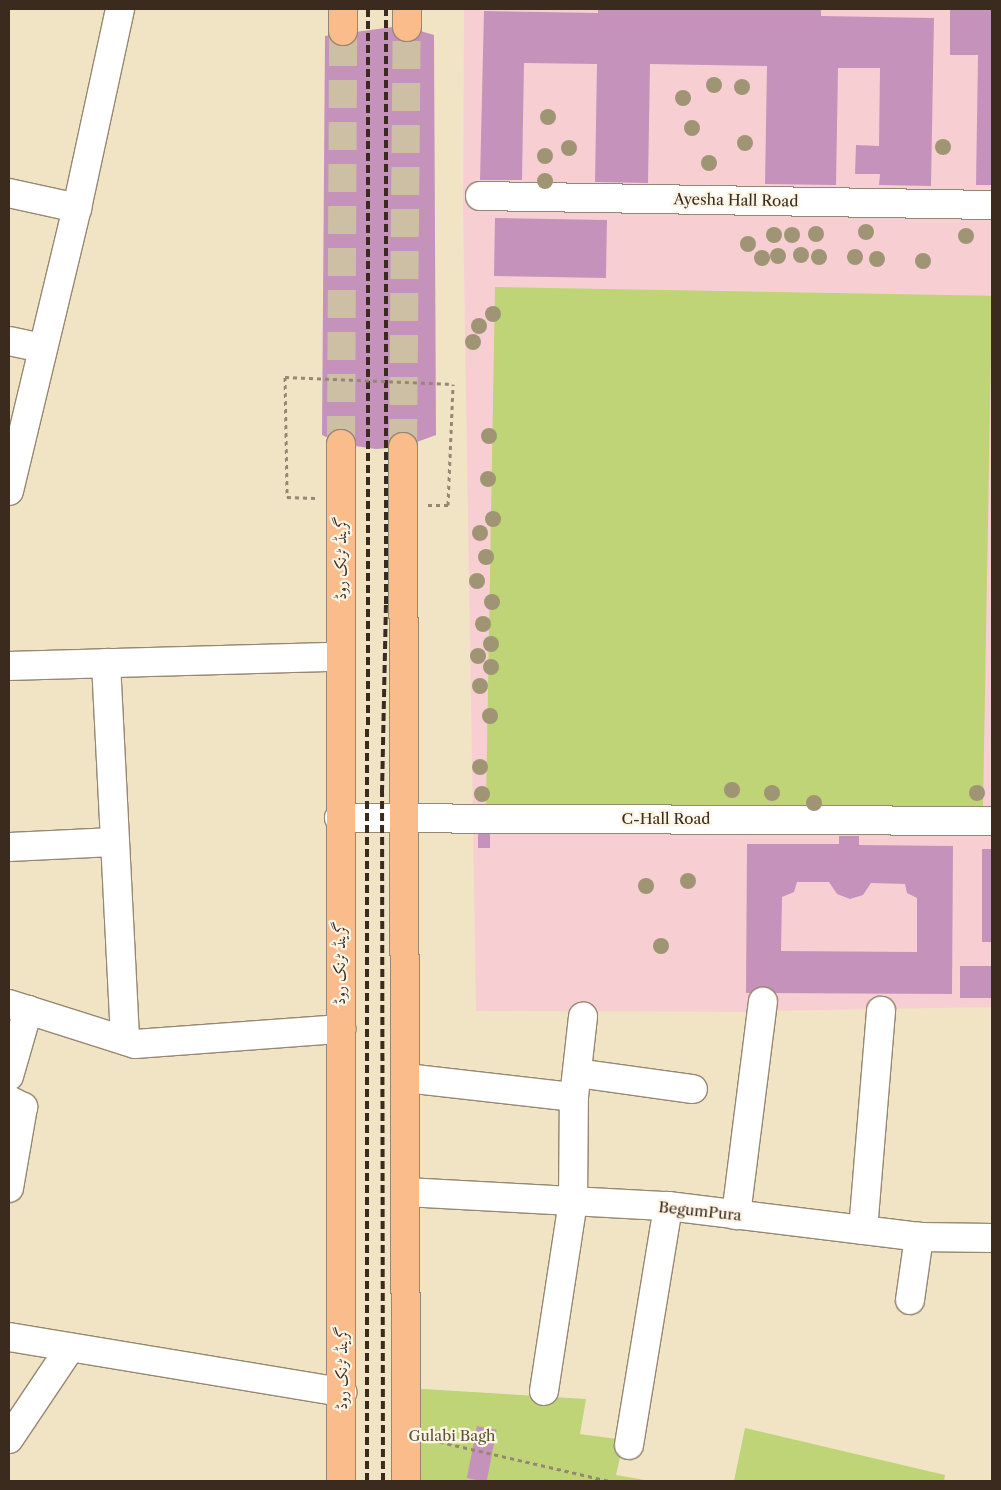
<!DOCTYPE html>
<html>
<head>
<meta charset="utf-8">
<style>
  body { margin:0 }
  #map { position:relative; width:1001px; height:1490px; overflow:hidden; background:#f1e4c5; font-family:"Libre Caslon Text",Amiri,serif }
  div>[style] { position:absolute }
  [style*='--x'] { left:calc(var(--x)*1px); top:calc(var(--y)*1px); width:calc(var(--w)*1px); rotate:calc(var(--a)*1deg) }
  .built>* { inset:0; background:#f7cfd3 }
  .green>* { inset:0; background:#bfd377; transform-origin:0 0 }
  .building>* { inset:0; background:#c592bc; transform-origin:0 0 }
  .major-tunnel>* { height:28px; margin-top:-14px; transform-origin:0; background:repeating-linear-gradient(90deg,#cdbfa4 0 28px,transparent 0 42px) }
  .path>* { height:3px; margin-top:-1.5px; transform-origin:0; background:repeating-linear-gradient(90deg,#968772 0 4px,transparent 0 8px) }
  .roads { filter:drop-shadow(1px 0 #968772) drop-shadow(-1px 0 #968772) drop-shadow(0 1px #968772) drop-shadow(0 -1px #968772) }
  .minor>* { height:28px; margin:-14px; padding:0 14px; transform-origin:14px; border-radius:14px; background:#fff }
  .major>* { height:28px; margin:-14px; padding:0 14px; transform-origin:14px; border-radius:14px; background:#fabc8b }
  .rail>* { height:4px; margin-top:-2px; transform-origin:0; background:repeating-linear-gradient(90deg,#3b2a1e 0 8px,transparent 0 12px) }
  .path-bridge>* { height:3px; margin-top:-1.5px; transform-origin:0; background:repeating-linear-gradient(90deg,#968772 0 4px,transparent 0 8px) }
  .trees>* { width:16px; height:16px; margin:-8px; border-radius:50%; background:#9f9575 }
  span { translate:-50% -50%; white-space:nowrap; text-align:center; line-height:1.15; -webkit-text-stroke:4.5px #fcf5e5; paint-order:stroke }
  .street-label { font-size:15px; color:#3b2a1e }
  .park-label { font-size:15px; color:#5c5434 }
  .frame { position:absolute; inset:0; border:10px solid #3b2a1e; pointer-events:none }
</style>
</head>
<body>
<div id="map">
  <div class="built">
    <i style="clip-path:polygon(464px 9px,992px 9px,992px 1007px,768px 1011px,768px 1000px,748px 1001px,748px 1012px,476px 1011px,463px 210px)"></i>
  </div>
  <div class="green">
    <i style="left:495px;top:287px;width:497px;height:517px;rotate:1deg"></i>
    <i style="clip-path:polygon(406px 1388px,586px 1399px,580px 1434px,624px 1440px,616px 1475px,651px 1481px,406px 1481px)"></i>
    <i style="clip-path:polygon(745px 1428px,945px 1475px,944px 1481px,734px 1481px)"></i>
  </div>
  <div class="building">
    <i style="clip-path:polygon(598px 9px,783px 9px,821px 10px,821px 16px,934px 18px,931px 186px,879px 185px,880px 174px,855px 174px,856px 145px,879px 146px,880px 68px,838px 68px,836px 185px,765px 184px,767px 66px,650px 64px,648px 183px,595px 182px,597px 64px,524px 63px,522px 180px,480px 180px,484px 11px,598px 13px)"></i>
    <i style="clip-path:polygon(950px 9px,992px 9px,992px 185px,976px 185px,978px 55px,950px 55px)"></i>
    <i style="clip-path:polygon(393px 27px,407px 27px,434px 35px,436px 435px,403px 447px,376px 449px,341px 444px,322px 435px,325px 36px)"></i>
    <i style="left:495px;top:218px;width:112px;height:58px;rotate:1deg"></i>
    <i style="left:478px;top:828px;width:12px;height:20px"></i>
    <i style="clip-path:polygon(evenodd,839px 836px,859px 836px,859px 845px,953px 846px,952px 994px,746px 993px,747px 844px,839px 844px,839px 836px,797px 882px,829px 882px,837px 894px,850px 899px,863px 895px,871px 883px,905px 884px,907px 893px,917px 898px,917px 952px,781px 951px,782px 897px,794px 892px,797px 882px)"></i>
    <i style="left:982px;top:849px;width:10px;height:93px"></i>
    <i style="left:960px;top:966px;width:32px;height:32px"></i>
    <i style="left:477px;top:1426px;width:20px;height:53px;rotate:11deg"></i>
  </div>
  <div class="major-tunnel">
    <i style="--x:341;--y:444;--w:413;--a:-89.7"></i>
    <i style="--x:403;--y:447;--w:420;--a:-89.5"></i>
  </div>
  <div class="path">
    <i style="--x:285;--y:377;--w:120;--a:89"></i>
    <i style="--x:287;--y:497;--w:28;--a:2"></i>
    <i style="--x:428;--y:505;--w:20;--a:0"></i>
    <i style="--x:448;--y:505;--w:121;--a:-87.6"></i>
    <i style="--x:432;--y:1440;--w:182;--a:13"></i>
  </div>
  <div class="roads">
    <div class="minor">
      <i style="--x:9;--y:193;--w:70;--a:12.4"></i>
      <i style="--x:480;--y:196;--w:512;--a:1.01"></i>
      <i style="--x:9;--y:341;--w:34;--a:12"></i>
      <i style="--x:9;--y:491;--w:291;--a:-76.5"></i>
      <i style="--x:77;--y:208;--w:204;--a:-77.8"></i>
      <i style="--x:106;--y:663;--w:378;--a:87.1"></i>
      <i style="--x:9;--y:666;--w:331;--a:-1.6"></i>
      <i style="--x:339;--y:818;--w:653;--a:0.26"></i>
      <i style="--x:9;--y:847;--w:106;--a:-2.7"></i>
      <i style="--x:9;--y:1004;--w:132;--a:17.6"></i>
      <i style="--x:135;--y:1044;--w:207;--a:-4.2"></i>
      <i style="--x:577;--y:1073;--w:117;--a:7.9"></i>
      <i style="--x:9;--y:1076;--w:69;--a:-73.9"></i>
      <i style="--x:406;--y:1078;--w:169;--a:6.5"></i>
      <i style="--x:9;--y:1100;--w:16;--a:27"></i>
      <i style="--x:23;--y:1107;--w:82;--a:99.8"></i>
      <i style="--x:406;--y:1192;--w:262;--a:3.1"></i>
      <i style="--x:668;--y:1206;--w:253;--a:7"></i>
      <i style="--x:919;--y:1237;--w:73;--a:0.8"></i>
      <i style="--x:736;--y:1215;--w:215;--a:-82.8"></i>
      <i style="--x:863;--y:1230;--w:220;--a:-85.3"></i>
      <i style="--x:910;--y:1300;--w:64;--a:-81.9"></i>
      <i style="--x:9;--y:1337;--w:338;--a:9.4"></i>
      <i style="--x:544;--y:1391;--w:191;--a:-81.3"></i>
      <i style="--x:573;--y:1202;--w:105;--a:-89.5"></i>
      <i style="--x:574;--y:1097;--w:81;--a:-83.6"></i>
      <i style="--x:9;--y:1439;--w:110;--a:-56.2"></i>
      <i style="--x:629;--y:1445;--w:242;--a:-80.7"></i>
    </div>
    <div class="major">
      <i style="--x:343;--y:9;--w:22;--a:90"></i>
      <i style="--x:407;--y:27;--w:18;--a:-90"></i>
      <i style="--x:403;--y:447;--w:1034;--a:89.83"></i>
      <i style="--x:341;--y:1481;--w:1037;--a:-90"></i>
    </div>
  </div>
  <div class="rail">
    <i style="--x:367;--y:1481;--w:1472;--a:-89.96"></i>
    <i style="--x:383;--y:1481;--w:688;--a:-90.08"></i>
    <i style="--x:382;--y:793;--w:189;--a:-88.8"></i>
    <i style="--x:386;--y:604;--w:595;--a:-90"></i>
  </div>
  <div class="path-bridge">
    <i style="--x:285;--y:377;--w:168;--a:2.4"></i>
  </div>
  <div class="trees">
    <i style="left:714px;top:85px"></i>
    <i style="left:742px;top:87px"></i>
    <i style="left:683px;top:98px"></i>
    <i style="left:548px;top:117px"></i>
    <i style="left:692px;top:128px"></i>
    <i style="left:745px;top:143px"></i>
    <i style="left:943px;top:147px"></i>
    <i style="left:569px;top:148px"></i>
    <i style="left:545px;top:156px"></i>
    <i style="left:709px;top:163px"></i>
    <i style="left:545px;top:181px"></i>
    <i style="left:866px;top:232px"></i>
    <i style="left:816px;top:234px"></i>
    <i style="left:774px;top:235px"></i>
    <i style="left:792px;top:235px"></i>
    <i style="left:966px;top:236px"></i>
    <i style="left:748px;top:244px"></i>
    <i style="left:801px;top:255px"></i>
    <i style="left:778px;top:256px"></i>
    <i style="left:819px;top:257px"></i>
    <i style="left:855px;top:257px"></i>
    <i style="left:762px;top:258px"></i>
    <i style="left:877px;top:259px"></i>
    <i style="left:923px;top:261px"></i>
    <i style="left:493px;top:314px"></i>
    <i style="left:479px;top:326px"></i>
    <i style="left:473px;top:342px"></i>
    <i style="left:489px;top:436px"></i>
    <i style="left:488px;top:479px"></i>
    <i style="left:493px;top:519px"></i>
    <i style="left:480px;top:533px"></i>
    <i style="left:486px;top:557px"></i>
    <i style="left:477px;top:581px"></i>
    <i style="left:492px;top:602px"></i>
    <i style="left:483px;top:624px"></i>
    <i style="left:491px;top:644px"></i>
    <i style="left:478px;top:656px"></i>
    <i style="left:491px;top:667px"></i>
    <i style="left:480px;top:686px"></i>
    <i style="left:490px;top:716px"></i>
    <i style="left:480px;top:767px"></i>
    <i style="left:732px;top:790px"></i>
    <i style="left:772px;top:793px"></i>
    <i style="left:977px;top:793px"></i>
    <i style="left:482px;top:794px"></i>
    <i style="left:814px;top:803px"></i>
    <i style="left:688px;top:881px"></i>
    <i style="left:646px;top:886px"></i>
    <i style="left:661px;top:946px"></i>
  </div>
  <div class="street-label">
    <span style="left:736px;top:200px;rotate:1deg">Ayesha Hall Road</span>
    <span style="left:341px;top:558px;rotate:-90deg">گرینڈ ٹرنک روڈ</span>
    <span style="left:666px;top:819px">C-Hall Road</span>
    <span style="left:340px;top:963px;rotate:-90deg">گرینڈ ٹرنک روڈ</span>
    <span style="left:700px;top:1211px;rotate:6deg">BegumPura</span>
    <span style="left:342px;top:1368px;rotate:-90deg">گرینڈ ٹرنک روڈ</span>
  </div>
  <div class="park-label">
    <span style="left:452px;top:1436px">Gulabi Bagh</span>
  </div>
  <div class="frame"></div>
</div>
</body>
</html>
